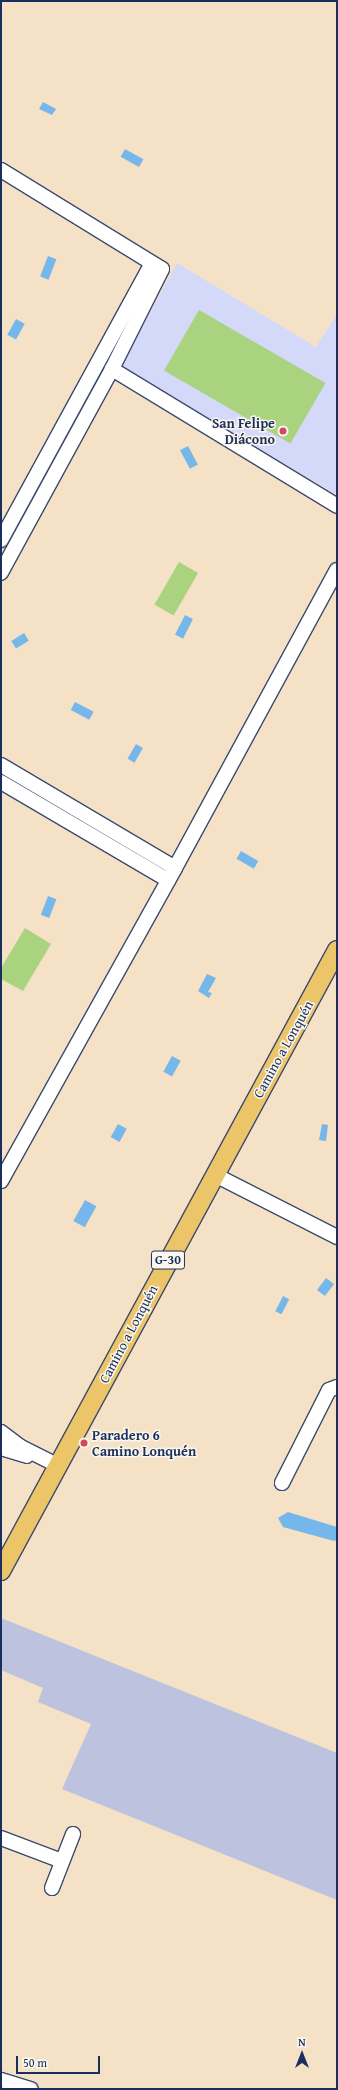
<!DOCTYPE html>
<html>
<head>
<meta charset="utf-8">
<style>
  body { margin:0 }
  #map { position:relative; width:338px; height:2090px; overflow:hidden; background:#f5e1c6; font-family:"Gentium Book Plus",serif }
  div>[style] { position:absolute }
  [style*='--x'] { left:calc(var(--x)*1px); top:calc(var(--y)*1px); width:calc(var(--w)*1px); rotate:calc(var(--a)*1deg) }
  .built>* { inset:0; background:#d4d8f9 }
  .industrial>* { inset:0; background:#bdc3de }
  .green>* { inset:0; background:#a9d37e; transform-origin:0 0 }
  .water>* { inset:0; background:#76b7eb; transform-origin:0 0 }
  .roads { filter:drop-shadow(1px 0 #3c4a6e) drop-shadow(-1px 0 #3c4a6e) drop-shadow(0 1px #3c4a6e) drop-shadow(0 -1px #3c4a6e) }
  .minor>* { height:14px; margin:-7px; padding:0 7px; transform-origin:7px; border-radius:7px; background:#fff }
  .major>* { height:18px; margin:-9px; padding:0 9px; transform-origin:9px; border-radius:9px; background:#edc569 }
  .dots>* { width:11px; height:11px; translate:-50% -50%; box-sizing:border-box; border:2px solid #fbf7ec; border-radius:50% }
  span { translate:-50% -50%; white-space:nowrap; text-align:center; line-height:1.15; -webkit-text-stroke:3px #fbf7ec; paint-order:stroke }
  .shield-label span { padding:1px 3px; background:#fbf7ec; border:1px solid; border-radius:3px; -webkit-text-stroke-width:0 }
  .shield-label { font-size:13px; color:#1b2f5e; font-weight:700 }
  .poi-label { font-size:14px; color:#1b2f5e; font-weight:700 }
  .right { translate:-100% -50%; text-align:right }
  .left { translate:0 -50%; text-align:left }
  .street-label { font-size:14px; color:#1b2f5e }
  .frame { position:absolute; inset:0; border:2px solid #1b2f5e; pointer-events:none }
  .north { position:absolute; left:282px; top:2034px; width:40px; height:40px; -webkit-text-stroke:3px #fbf7ec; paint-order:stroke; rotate:0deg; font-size:11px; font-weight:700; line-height:16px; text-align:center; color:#1b2f5e }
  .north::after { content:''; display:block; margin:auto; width:14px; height:18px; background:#1b2f5e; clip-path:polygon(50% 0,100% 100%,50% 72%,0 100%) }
  .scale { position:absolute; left:16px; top:2056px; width:84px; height:18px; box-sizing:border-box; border:2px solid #1b2f5e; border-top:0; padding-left:5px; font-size:12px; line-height:14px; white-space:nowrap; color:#1b2f5e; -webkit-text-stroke:3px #fbf7ec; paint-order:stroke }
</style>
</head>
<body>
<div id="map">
  <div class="built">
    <i style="clip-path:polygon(177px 263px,316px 347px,337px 314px,337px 495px,121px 367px)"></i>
  </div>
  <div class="industrial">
    <i style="clip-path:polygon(1px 1618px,337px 1753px,337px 1900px,62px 1789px,91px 1724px,38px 1702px,43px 1688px,1px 1670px)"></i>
  </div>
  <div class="green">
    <i style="left:199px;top:310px;width:146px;height:70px;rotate:30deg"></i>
    <i style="left:179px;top:562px;width:22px;height:49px;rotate:30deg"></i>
    <i style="clip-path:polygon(25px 928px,51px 944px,23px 991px,1px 979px,1px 968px)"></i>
  </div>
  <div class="water">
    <i style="clip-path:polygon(43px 102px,56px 109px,52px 115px,39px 109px)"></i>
    <i style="left:125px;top:149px;width:21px;height:9px;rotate:29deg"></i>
    <i style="left:48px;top:256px;width:9px;height:22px;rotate:21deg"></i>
    <i style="left:16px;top:319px;width:10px;height:18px;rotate:29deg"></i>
    <i style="left:188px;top:446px;width:21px;height:9px;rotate:62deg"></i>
    <i style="left:185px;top:615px;width:9px;height:22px;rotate:27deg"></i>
    <i style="left:24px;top:633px;width:9px;height:15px;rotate:58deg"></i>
    <i style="left:75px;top:702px;width:21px;height:9px;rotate:28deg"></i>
    <i style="left:136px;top:744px;width:8px;height:17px;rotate:30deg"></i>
    <i style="left:241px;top:851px;width:20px;height:9px;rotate:30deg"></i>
    <i style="left:48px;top:896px;width:9px;height:20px;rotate:21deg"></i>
    <i style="clip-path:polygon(207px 974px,216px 978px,208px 992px,212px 993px,209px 998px,198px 991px)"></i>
    <i style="left:172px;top:1056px;width:10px;height:18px;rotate:29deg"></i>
    <i style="left:118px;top:1124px;width:10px;height:15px;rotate:29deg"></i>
    <i style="clip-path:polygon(322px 1124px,328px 1125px,326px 1141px,319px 1140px)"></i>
    <i style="left:85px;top:1200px;width:13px;height:24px;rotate:29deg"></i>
    <i style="left:326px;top:1278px;width:10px;height:15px;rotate:37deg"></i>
    <i style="left:283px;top:1296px;width:7px;height:17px;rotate:27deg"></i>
    <i style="clip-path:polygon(288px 1512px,337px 1527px,337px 1540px,334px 1541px,283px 1527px,278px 1518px)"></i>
  </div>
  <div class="roads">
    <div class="minor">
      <i style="--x:1;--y:170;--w:189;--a:31.6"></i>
      <i style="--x:162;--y:269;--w:112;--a:116.6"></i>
      <i style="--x:112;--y:369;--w:232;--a:118.6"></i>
      <i style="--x:112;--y:369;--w:263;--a:31.3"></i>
      <i style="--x:1;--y:540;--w:315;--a:-61.4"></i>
      <i style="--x:1;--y:765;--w:202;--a:30.6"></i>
      <i style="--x:1;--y:782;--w:194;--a:30.4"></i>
      <i style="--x:215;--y:1175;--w:137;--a:26.9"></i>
      <i style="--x:1;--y:1181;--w:358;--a:-60.9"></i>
      <i style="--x:175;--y:868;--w:339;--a:-61.5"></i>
      <i style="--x:1;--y:1432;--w:25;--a:37"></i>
      <i style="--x:21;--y:1447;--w:40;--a:26.6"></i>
      <i style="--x:1;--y:1448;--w:27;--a:17"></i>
      <i style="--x:282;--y:1483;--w:104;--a:-63.2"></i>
      <i style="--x:329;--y:1390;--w:9;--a:-21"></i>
      <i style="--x:1;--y:1838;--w:65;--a:20.7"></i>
      <i style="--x:52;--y:1888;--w:58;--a:-68.7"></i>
      <i style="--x:1;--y:2080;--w:31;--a:17"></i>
    </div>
    <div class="major">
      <i style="--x:1;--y:1571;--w:706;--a:-61.58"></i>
    </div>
  </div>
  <div class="dots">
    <i style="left:283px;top:431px;background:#d1495b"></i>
    <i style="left:84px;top:1443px;background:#d1495b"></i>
  </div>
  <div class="shield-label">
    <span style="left:168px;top:1260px">G-30</span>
  </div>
  <div class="poi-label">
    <span class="right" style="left:275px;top:431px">San Felipe<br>Diácono</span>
    <span class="left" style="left:92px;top:1443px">Paradero 6<br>Camino Lonquén</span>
  </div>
  <div class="street-label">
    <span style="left:283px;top:1049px;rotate:-61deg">Camino a Lonquén</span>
    <span style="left:128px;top:1334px;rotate:-62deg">Camino a Lonquén</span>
  </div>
  <div class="frame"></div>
  <div class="north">N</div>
  <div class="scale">50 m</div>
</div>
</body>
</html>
